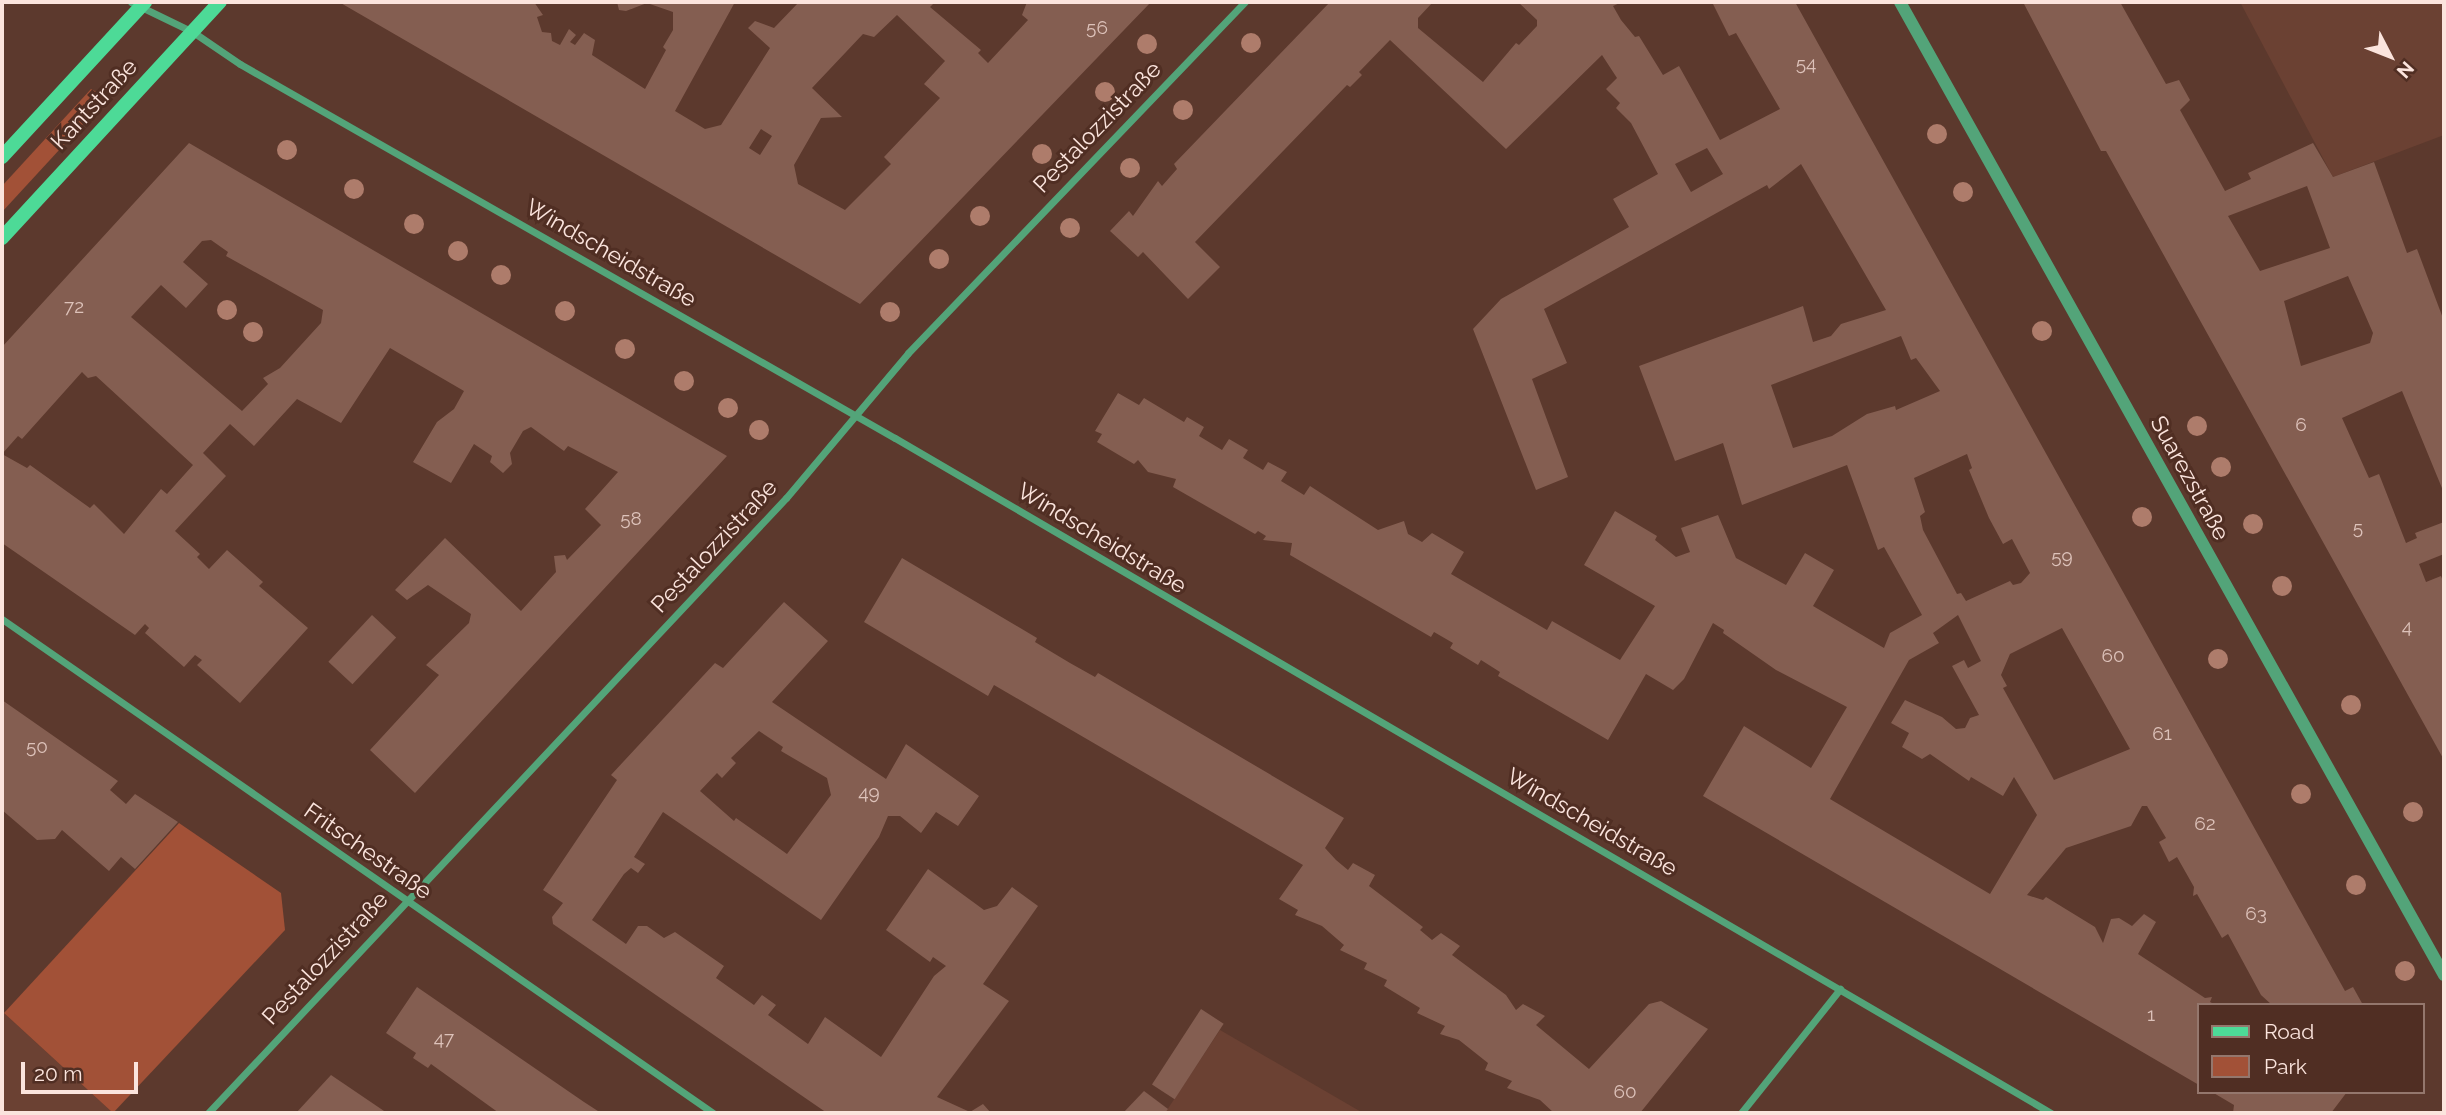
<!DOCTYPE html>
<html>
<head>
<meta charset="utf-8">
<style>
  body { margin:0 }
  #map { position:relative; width:2446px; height:1115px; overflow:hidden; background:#5c392d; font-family:Raleway,sans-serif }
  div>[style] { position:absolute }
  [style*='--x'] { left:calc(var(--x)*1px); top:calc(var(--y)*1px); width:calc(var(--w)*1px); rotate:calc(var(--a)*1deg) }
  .built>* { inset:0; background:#6b4133 }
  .green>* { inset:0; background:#a25137 }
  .building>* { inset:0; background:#845e51; transform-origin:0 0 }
  .minor>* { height:7px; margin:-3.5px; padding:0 3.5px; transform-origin:3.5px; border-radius:3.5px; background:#53a479 }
  .tertiary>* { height:12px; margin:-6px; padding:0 6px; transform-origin:6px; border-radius:6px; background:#53a479 }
  .secondary>* { height:14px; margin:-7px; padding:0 7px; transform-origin:7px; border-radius:7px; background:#4dda97 }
  .trees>* { width:20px; height:20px; margin:-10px; border-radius:50%; background:#ae7c6b }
  span { translate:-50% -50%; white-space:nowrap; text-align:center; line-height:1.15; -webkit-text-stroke:6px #502e23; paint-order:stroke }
  .number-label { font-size:19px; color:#ddc2ba }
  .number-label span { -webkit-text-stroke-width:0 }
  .street-label { font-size:23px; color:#fbe4dd }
  .frame { position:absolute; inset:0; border:4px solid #fbe4dd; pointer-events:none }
  .legend { position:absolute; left:2197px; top:1003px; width:228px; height:91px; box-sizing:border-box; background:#502e23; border:2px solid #94776d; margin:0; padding:9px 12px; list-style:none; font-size:21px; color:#fbe4dd }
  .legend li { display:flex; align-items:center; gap:14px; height:35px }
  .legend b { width:35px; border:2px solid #94776d }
  .north { position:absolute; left:2355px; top:21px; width:70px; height:70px; -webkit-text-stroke:5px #502e23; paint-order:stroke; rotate:132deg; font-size:19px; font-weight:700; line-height:28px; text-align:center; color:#fbe4dd }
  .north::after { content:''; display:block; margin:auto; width:24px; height:32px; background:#fbe4dd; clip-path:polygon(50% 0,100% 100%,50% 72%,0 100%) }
  .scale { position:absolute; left:21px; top:1062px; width:117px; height:32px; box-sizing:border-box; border:4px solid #fbe4dd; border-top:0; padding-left:9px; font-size:21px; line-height:24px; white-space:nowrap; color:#fbe4dd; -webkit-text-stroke:5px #502e23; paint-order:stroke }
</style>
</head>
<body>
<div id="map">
  <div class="built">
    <i style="clip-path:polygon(2240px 2px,2444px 2px,2444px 135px,2333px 177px)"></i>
    <i style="clip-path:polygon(4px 1013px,113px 1113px,2px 1113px)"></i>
    <i style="clip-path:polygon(1220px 1030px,1363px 1113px,1165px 1113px)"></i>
  </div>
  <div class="green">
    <i style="clip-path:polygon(91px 89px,107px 98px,2px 212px,2px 186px)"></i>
    <i style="clip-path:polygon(179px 823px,281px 893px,285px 930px,113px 1113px,4px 1013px)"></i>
  </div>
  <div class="building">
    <i style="clip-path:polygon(evenodd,339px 2px,534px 2px,543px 15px,537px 17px,542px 32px,551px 33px,552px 41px,560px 45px,569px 29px,576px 35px,570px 42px,575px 45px,584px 33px,595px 40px,592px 55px,645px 89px,666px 50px,663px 47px,673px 30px,673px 12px,647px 3px,626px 11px,619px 10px,617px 2px,735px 2px,675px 111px,705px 129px,721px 125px,770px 48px,748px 28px,755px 21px,774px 28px,799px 2px,935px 2px,930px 7px,981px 50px,978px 53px,988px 63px,1028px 20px,1022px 15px,1027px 2px,1151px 2px,860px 304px,339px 2px,897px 15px,945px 61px,924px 84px,940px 98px,884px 157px,891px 164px,845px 210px,798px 184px,794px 165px,821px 118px,842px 117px,812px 88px,863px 34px,874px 37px,897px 15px,339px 2px,761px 129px,772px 136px,760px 155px,749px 148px,761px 129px)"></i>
    <i style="clip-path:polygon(evenodd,1330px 2px,1433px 2px,1418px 18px,1418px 28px,1483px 82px,1516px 43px,1519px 45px,1537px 26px,1537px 20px,1518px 2px,1622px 2px,1613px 6px,1621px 20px,1635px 37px,1639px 36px,1663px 75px,1679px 66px,1720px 140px,1780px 109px,1736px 33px,1729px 36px,1712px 2px,1795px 2px,2345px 991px,2353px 987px,2363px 1005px,2272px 1005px,2261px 995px,2228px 934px,2222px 938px,2197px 894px,2193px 896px,2194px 887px,2177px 857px,2169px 862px,2159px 842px,2166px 838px,2147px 806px,2142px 806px,2131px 826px,2066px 848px,2027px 895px,2043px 900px,2046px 897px,2095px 927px,2103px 943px,2111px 919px,2119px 918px,2132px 926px,2144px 914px,2156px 922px,2138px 954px,2205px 998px,2212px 997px,2210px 1002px,2216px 1005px,2199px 1005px,2199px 1085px,1703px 796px,1744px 726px,1811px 768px,1847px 707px,1776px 670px,1723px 633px,1724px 630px,1713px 623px,1684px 679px,1673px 690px,1646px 674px,1608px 740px,1498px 676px,1500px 672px,1481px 660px,1478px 665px,1450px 648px,1453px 643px,1434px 632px,1431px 637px,1290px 555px,1292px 543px,1263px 540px,1266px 536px,1258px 531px,1255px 534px,1173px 487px,1176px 479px,1148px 472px,1138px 460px,1134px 464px,1097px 442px,1102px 434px,1095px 431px,1118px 393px,1139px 405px,1144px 398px,1184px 422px,1187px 417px,1204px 427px,1199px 436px,1222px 450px,1229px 439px,1248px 450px,1243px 458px,1263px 470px,1268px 462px,1287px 472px,1281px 481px,1304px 495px,1310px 486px,1378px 530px,1404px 521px,1408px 534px,1422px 542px,1432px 533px,1464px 552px,1451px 574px,1547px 630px,1552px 621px,1620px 660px,1655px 606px,1584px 565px,1615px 511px,1657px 536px,1655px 540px,1676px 557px,1690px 552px,1681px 528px,1718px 515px,1736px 558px,1786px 585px,1805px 553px,1834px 570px,1813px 606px,1884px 648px,1890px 633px,1922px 615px,1884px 547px,1878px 550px,1847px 465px,1742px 505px,1723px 443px,1675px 461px,1639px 366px,1803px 306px,1813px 342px,1831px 336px,1841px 324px,1886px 310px,1801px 164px,1769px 189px,1767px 185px,1544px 309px,1567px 363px,1532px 379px,1568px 477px,1536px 490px,1473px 329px,1501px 299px,1629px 227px,1613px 199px,1658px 174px,1631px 123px,1616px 108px,1620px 103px,1606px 89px,1617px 78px,1602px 55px,1506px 149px,1390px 40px,1359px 72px,1362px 75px,1350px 87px,1347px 85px,1195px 242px,1220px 267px,1188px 299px,1143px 252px,1138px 257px,1110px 231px,1129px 211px,1133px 216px,1158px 181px,1162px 186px,1177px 169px,1174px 164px,1330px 2px,1707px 148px,1723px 174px,1691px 192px,1675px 164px,1707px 148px,1330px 2px,1901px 336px,1911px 360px,1916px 358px,1940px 391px,1896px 410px,1895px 406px,1867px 414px,1832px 436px,1793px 448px,1771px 385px,1901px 336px,1330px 2px,1967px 454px,1972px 468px,1969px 470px,1989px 518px,2003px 544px,2012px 539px,2030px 573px,2021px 583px,2013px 585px,2010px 581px,1966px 601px,1961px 593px,1957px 594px,1923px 530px,1920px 516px,1925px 512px,1914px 478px,1967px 454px,1330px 2px,1958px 615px,1981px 661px,1968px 668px,1964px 660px,1952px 666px,1979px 715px,1970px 718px,1965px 728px,1956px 729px,1942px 717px,1905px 700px,1891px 723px,1909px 733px,1902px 747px,1922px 759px,1930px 754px,1969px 781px,1971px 777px,2003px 796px,2014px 777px,2037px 815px,1990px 894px,1830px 799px,1909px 660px,1939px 643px,1933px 633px,1958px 615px,1330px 2px,2062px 628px,2130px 749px,2054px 780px,2003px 688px,2007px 686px,2001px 675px,2010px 654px,2062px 628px)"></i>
    <i style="clip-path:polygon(evenodd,2023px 2px,2120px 2px,2166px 84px,2179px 80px,2190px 100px,2180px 110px,2225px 191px,2251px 179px,2248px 173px,2313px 143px,2333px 177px,2374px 162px,2407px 253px,2417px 249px,2444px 321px,2444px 493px,2402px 391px,2342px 418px,2369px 478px,2379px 474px,2406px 543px,2417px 538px,2415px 533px,2444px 522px,2444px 554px,2419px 564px,2426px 582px,2441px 576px,2444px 584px,2444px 760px,2106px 151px,2101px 151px,2023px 2px,2307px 186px,2330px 248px,2260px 271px,2228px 216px,2307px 186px,2023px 2px,2348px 276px,2373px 333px,2370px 343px,2301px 366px,2284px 301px,2348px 276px)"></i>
    <i style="clip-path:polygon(evenodd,189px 143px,727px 456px,415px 793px,370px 750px,439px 675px,426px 665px,469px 623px,471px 614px,428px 585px,407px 600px,395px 590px,445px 538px,521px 611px,556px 572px,554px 556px,565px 555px,567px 560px,601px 525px,585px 509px,618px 472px,568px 446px,564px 451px,531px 427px,523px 431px,510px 453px,512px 464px,503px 473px,490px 462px,492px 456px,474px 444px,451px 483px,413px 462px,437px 422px,454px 409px,464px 391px,390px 348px,341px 423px,297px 399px,254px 446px,230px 424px,203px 453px,226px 476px,175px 531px,200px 554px,197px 557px,209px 569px,227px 550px,263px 582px,259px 586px,308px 628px,240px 703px,197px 665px,202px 660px,195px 655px,184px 667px,145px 633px,149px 628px,145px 624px,135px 635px,2px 543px,2px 347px,189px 143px,211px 240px,228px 252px,226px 256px,323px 310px,321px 323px,280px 368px,263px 378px,268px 384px,242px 411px,131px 317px,161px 285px,186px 308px,208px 284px,183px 262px,202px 241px,211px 240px,189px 143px,82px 372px,88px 378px,96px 376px,193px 465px,167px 494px,161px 489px,124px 534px,94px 504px,90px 508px,30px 465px,27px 468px,2px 454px,18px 436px,22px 439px,82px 372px)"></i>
    <i style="clip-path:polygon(902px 558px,1037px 638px,1035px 642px,1070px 663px,1095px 677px,1098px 673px,1344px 818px,1325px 848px,1336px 860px,1348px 870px,1353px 863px,1375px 875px,1369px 886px,1423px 927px,1420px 930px,1432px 940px,1441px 933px,1460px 946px,1452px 955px,1506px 995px,1516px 1010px,1523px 1004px,1545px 1016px,1536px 1025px,1589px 1069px,1649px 1004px,1661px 1001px,1708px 1029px,1640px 1113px,1554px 1113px,1540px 1100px,1507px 1088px,1512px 1081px,1485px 1070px,1488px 1063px,1459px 1040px,1440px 1034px,1445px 1026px,1417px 1013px,1420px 1008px,1384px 986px,1387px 980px,1364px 969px,1367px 963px,1340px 950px,1344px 945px,1322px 926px,1295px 915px,1298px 910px,1279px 899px,1303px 865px,994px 685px,988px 696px,864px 622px)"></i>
    <i style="clip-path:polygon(evenodd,784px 602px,828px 641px,772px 702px,886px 779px,906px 744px,979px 796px,958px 826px,936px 812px,921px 833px,900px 816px,888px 816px,879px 837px,821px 920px,663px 812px,634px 857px,645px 864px,638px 873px,631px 868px,624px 874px,592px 920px,626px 944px,638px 926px,647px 926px,664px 938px,675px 932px,724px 966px,716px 978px,754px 1005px,762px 995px,776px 1005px,768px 1015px,808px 1044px,825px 1017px,881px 1057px,934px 976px,946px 966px,933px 957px,930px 962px,886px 930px,928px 869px,984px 910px,997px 906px,1012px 887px,1038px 906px,983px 984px,1009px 1001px,937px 1097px,970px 1112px,983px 1104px,991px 1113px,827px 1113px,553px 924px,552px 917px,563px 903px,543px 890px,617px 780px,611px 775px,715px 663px,723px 668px,784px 602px,759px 731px,783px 747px,781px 751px,827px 778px,831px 795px,787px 854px,736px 818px,734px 821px,700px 791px,717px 773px,722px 778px,736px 763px,731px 758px,759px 731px)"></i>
    <i style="left:372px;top:615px;width:33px;height:64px;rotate:43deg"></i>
    <i style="clip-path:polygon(2px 700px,118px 781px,110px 790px,126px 804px,135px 794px,178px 822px,135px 869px,121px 857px,109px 871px,62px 830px,55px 839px,37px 840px,2px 810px)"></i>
    <i style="clip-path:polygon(417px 987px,584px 1102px,601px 1113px,499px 1113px,431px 1064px,428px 1068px,413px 1058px,416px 1053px,386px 1033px)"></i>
    <i style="left:1201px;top:1009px;width:27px;height:90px;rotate:33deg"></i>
    <i style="clip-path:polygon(331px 1075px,387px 1113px,296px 1113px)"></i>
    <i style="clip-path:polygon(1144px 1091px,1168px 1109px,1165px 1113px,1123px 1113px)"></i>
    <i style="clip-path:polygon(2212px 1092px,2347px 1092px,2331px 1113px,2233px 1113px,2234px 1105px)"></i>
  </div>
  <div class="minor">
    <i style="--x:131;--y:2;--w:69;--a:25.8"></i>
    <i style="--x:193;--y:32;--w:57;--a:34.2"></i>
    <i style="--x:240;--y:64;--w:754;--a:29.73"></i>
    <i style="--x:895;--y:438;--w:1339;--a:30.28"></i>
    <i style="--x:2;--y:619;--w:866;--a:34.79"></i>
    <i style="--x:208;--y:1113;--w:844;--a:-46.78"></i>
    <i style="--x:786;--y:498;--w:189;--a:-49.9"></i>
    <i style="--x:908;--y:353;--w:487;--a:-46.2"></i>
    <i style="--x:1741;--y:1113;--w:159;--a:-51.4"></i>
  </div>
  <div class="tertiary">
    <i style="--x:1900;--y:2;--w:1115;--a:60.79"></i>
  </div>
  <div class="secondary">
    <i style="--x:2;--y:157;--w:211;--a:-47.3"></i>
    <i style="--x:2;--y:238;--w:321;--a:-47.3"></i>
  </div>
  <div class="trees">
    <i style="left:1251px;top:43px"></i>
    <i style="left:1147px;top:44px"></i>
    <i style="left:1105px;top:92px"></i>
    <i style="left:1183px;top:110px"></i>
    <i style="left:1937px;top:134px"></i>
    <i style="left:287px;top:150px"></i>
    <i style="left:1042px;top:154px"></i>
    <i style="left:1130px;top:168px"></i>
    <i style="left:354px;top:189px"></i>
    <i style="left:1963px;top:192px"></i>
    <i style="left:980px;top:216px"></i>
    <i style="left:414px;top:224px"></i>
    <i style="left:1070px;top:228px"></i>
    <i style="left:458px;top:251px"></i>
    <i style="left:939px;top:259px"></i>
    <i style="left:501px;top:275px"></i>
    <i style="left:227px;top:310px"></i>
    <i style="left:565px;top:311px"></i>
    <i style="left:890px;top:312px"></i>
    <i style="left:2042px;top:331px"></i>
    <i style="left:253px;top:332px"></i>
    <i style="left:625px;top:349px"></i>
    <i style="left:684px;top:381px"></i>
    <i style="left:728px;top:408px"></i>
    <i style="left:2197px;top:426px"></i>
    <i style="left:759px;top:430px"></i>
    <i style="left:2221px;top:467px"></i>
    <i style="left:2142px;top:517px"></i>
    <i style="left:2253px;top:524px"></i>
    <i style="left:2282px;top:586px"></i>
    <i style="left:2218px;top:659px"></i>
    <i style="left:2351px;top:705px"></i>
    <i style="left:2301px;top:794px"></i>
    <i style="left:2413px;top:812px"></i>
    <i style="left:2356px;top:885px"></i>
    <i style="left:2405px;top:971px"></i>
  </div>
  <div class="number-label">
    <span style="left:1097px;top:28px">56</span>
    <span style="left:1806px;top:64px">54</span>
    <span style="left:74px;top:307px">72</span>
    <span style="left:2301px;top:425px">6</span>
    <span style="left:631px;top:519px">58</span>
    <span style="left:2358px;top:528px">5</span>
    <span style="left:2062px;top:557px">59</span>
    <span style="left:2407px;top:627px">4</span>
    <span style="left:2113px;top:656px">60</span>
    <span style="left:2162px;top:734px">61</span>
    <span style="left:37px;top:747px">50</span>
    <span style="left:869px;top:793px">49</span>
    <span style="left:2205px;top:824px">62</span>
    <span style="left:2256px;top:914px">63</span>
    <span style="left:2151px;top:1015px">1</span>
    <span style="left:444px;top:1039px">47</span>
    <span style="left:1625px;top:1092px">60</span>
  </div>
  <div class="street-label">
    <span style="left:94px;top:104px;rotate:-47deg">Kantstraße</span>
    <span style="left:1097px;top:127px;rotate:-46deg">Pestalozzistraße</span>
    <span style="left:611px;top:253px;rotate:30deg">Windscheidstraße</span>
    <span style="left:2190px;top:478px;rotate:61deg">Suarezstraße</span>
    <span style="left:1102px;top:538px;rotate:31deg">Windscheidstraße</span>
    <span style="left:714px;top:546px;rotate:-47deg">Pestalozzistraße</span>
    <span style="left:1592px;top:822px;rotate:30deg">Windscheidstraße</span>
    <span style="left:368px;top:851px;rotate:35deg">Fritschestraße</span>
    <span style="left:325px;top:958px;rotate:-47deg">Pestalozzistraße</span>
  </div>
  <div class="frame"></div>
  <ul class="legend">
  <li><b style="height:9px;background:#4dda97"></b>Road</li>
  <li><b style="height:19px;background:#a25137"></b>Park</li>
  </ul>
  <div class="north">N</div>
  <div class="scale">20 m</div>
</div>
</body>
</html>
